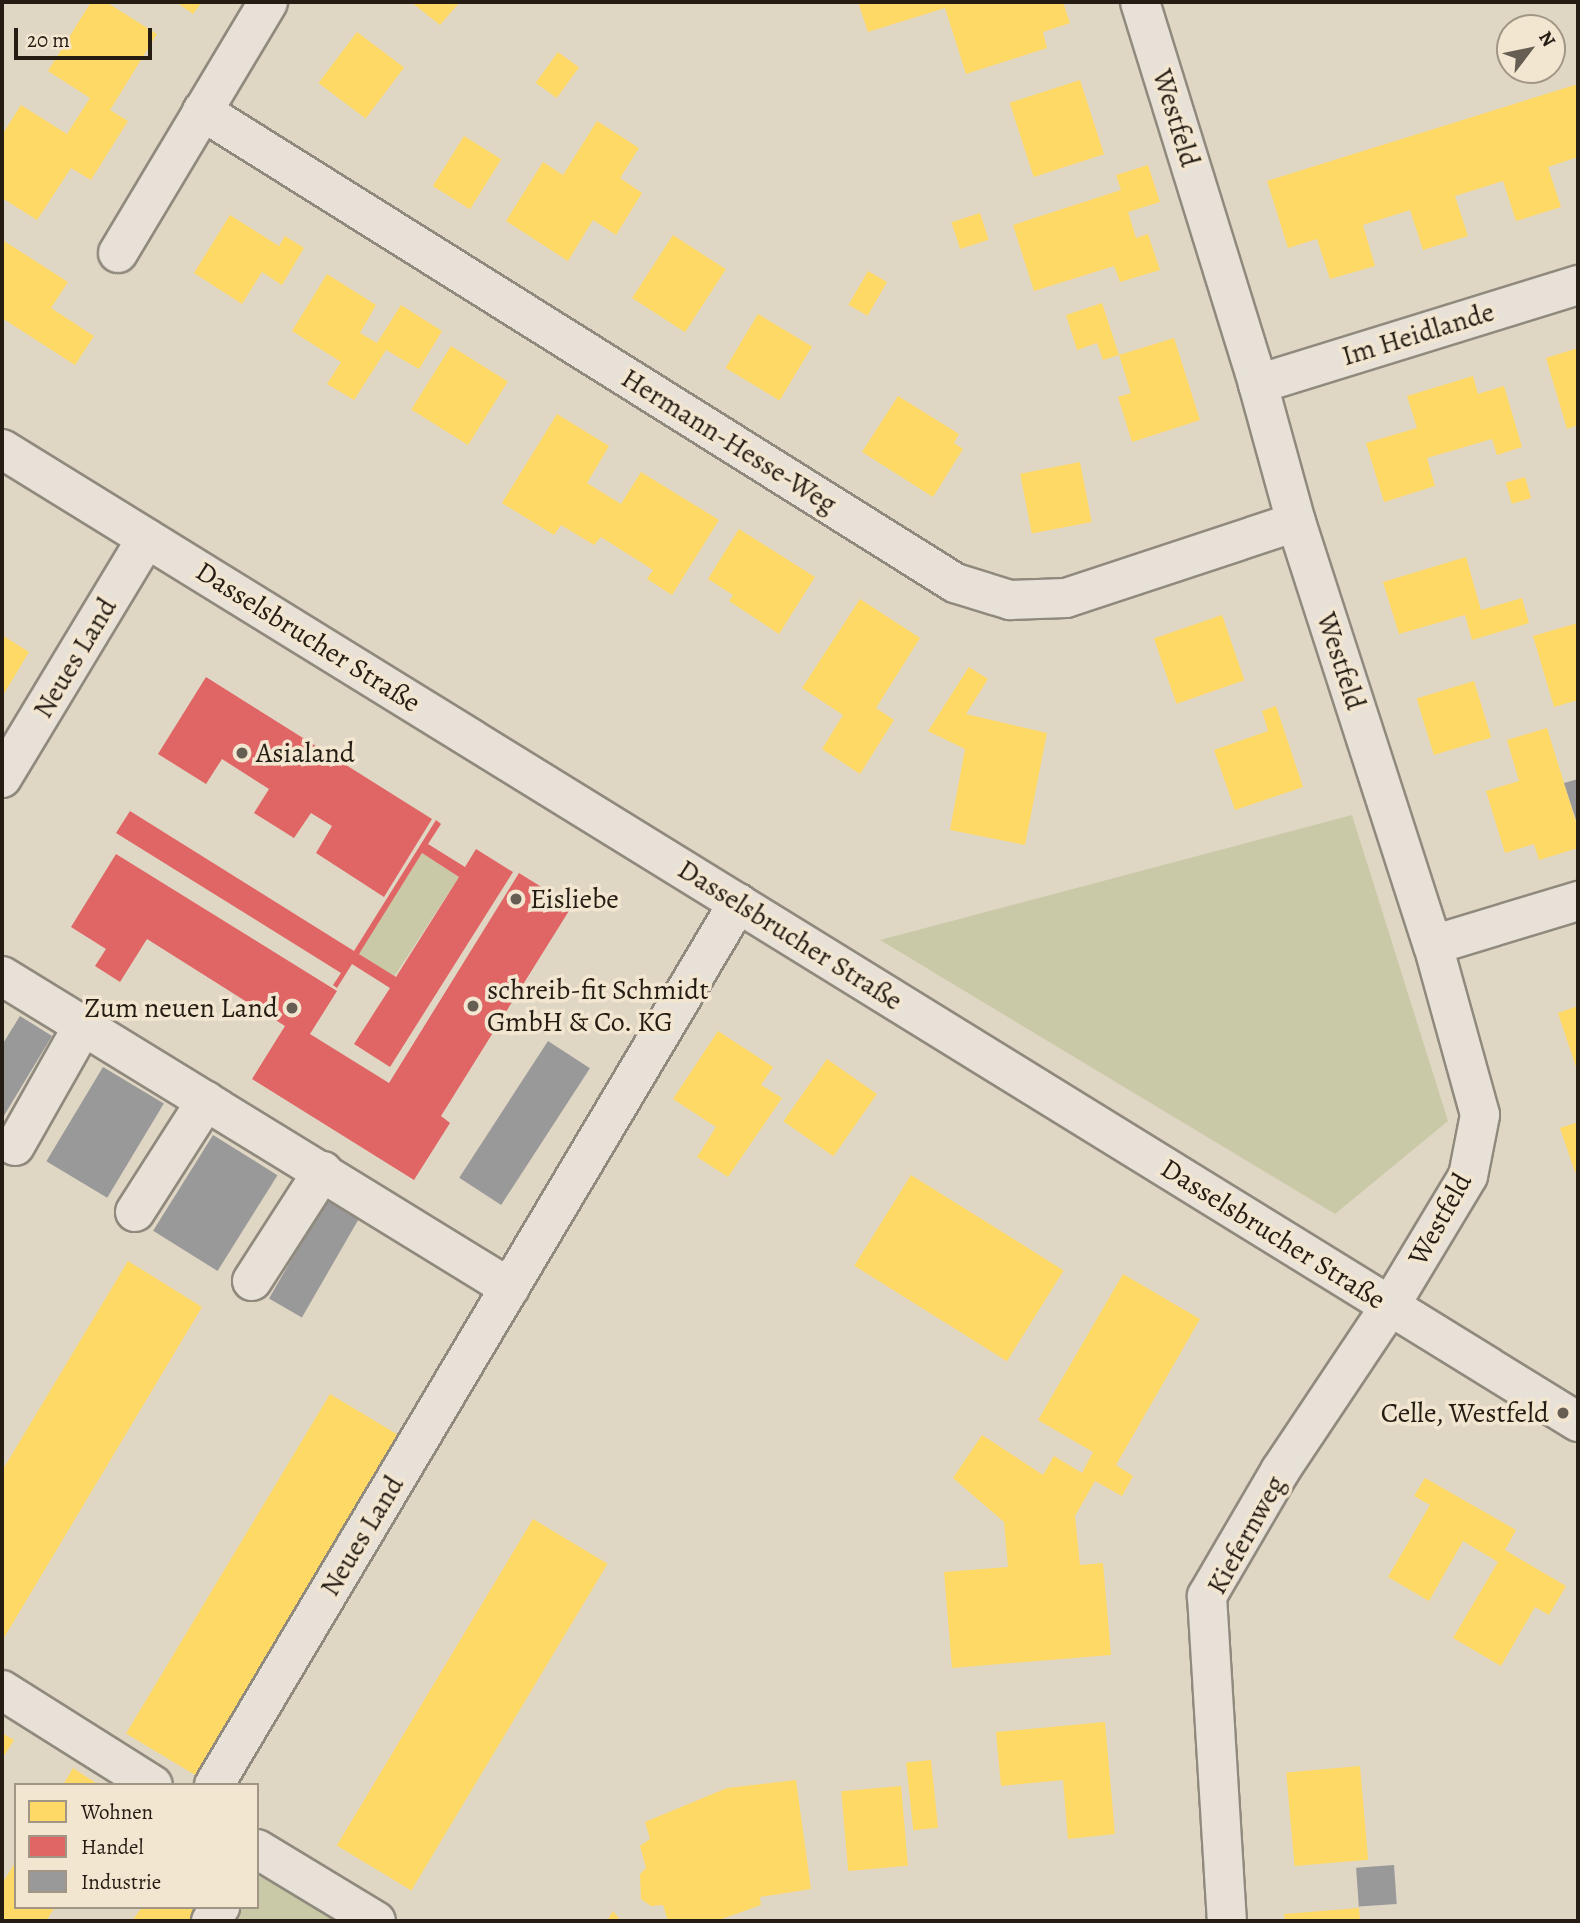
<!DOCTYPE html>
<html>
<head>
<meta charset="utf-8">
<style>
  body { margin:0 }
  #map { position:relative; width:1580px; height:1923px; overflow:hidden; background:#e0d6c4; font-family:Alegreya,serif }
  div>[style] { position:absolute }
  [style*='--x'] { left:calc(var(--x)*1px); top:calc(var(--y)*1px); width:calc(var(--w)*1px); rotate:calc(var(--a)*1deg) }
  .green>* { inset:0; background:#cac9a7; transform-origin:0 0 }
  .homes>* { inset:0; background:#ffd966; transform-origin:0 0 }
  .shops>* { inset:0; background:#e06666 }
  .industry>* { inset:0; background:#999; transform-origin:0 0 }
  .roads { filter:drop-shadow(2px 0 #908a7e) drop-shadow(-2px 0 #908a7e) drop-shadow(0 2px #908a7e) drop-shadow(0 -2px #908a7e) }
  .minor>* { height:38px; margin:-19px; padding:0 19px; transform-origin:19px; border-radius:19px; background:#e7e1d8 }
  .dots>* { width:19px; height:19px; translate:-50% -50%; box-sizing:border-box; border:4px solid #f3e6d1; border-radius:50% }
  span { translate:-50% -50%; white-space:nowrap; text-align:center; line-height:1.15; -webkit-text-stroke:7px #f3e6d1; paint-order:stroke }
  .street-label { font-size:28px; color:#251d14 }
  .poi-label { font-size:28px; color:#251d14 }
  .left { translate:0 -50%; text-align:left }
  .right { translate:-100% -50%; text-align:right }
  .frame { position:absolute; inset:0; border:4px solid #251d14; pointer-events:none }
  .legend { position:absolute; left:14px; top:1783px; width:245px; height:126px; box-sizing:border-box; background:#f3e6d1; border:2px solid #a19685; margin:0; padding:9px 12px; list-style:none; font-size:21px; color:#251d14 }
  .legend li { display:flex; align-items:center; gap:14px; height:35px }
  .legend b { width:35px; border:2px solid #a19685 }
  .north { position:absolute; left:1496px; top:14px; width:70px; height:70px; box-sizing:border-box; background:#f3e6d1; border:2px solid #a19685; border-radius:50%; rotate:58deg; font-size:19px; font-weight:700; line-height:28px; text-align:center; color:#251d14 }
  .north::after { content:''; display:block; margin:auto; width:24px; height:32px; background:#665e52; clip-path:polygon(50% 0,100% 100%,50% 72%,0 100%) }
  .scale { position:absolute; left:14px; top:28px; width:138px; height:32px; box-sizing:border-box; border:4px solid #251d14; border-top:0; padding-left:9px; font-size:21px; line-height:24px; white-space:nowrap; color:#251d14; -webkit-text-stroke:5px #f3e6d1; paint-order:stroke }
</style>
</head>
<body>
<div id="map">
  <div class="green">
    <i style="clip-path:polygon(1352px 815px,1448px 1121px,1335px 1214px,880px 940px)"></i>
    <i style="left:422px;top:853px;width:44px;height:119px;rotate:33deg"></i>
    <i style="clip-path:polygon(263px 1867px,354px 1921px,230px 1921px,239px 1907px,257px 1907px,257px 1877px)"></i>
  </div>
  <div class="homes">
    <i style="clip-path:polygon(91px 2px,106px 2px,157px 34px,110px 110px,128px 121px,91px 180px,71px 168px,37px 220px,2px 198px,2px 135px,21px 105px,67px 134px,90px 98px,48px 71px)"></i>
    <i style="clip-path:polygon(176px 2px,202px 2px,193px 14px)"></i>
    <i style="clip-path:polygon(411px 2px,460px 2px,440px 25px)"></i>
    <i style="clip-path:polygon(858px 2px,1063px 2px,1070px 23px,1043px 32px,1047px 48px,966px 74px,945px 8px,868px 32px)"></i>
    <i style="left:357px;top:32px;width:59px;height:64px;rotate:37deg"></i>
    <i style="left:558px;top:52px;width:26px;height:38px;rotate:36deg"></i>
    <i style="left:1080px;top:80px;width:78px;height:74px;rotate:72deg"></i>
    <i style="clip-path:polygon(1578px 84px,1578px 157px,1548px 167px,1561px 207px,1516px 221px,1503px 181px,1455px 196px,1468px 236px,1423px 250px,1410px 210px,1363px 225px,1375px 266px,1330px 279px,1317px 239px,1288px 248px,1267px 181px)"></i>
    <i style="clip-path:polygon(597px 121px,639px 148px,620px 178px,642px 193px,616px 235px,593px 220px,568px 261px,506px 221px,543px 162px,563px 175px)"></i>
    <i style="left:464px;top:136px;width:44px;height:59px;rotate:32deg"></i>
    <i style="clip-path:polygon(1148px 165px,1160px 202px,1128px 212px,1136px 238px,1148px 234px,1160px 270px,1120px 282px,1114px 266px,1034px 291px,1013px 225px,1121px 190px,1116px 175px)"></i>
    <i style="left:980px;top:213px;width:28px;height:30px;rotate:72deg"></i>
    <i style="clip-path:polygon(230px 215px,279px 246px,285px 236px,304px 248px,282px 285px,262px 272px,242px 304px,194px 273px)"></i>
    <i style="left:673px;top:235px;width:63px;height:75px;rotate:33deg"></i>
    <i style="clip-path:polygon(4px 241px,68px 282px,51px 308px,94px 336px,75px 365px,2px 318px)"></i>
    <i style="left:868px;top:271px;width:22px;height:39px;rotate:30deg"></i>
    <i style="clip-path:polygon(327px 274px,376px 305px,360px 333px,377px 343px,401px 305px,442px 331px,419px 369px,386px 350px,354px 400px,327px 384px,341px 362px,292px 331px)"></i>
    <i style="clip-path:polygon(1102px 303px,1119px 355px,1103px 360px,1097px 343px,1077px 350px,1066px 315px)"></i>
    <i style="left:758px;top:314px;width:63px;height:63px;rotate:31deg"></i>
    <i style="clip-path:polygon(1174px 338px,1200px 420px,1132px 442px,1118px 397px,1131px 393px,1119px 355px)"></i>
    <i style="left:451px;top:346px;width:67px;height:75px;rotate:32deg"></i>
    <i style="clip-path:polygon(1578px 348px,1578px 425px,1567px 429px,1546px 358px)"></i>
    <i style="clip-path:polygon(1473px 376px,1478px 394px,1504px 386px,1522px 447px,1497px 455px,1492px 439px,1427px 458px,1435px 486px,1384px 502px,1366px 443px,1417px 428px,1407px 396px)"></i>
    <i style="clip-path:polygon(898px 396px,959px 434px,954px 443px,963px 449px,933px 497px,862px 452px)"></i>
    <i style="clip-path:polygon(557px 414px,609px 446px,587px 483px,621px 504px,641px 472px,719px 520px,672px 595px,647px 579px,653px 570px,601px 537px,594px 545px,561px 525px,554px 535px,502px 503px)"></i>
    <i style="left:1080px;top:462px;width:61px;height:61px;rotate:79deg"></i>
    <i style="left:1525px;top:477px;width:22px;height:20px;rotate:74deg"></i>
    <i style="clip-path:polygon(739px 529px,815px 577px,779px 634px,729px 601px,733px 595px,708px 579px)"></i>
    <i style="clip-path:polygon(1466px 557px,1481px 610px,1522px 598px,1529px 623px,1472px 640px,1465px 615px,1399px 634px,1383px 582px)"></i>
    <i style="clip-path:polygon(860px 599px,920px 638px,876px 708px,894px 720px,860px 774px,822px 749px,843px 715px,802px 688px)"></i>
    <i style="left:1222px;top:615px;width:69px;height:72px;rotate:71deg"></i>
    <i style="clip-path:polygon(1578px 623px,1578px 700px,1554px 707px,1533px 636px)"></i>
    <i style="clip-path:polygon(2px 635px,29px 652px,2px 697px)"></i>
    <i style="clip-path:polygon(969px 667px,988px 679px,966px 714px,1047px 733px,1025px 845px,950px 830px,965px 749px,928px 731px)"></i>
    <i style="left:1474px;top:681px;width:59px;height:60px;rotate:73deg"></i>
    <i style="clip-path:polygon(1276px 706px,1303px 787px,1235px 810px,1214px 750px,1268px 731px,1262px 711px)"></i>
    <i style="clip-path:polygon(1547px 728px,1578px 828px,1578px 848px,1539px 860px,1534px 844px,1505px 853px,1486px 791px,1519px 781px,1507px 740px)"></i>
    <i style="clip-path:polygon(1578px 1006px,1578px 1073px,1558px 1013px)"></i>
    <i style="clip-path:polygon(718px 1031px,773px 1067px,761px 1085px,782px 1098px,728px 1177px,697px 1157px,716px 1127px,673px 1099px)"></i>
    <i style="left:827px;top:1059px;width:61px;height:76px;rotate:35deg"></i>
    <i style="clip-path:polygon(1578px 1122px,1578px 1171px,1575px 1172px,1560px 1128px)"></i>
    <i style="left:911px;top:1175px;width:180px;height:107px;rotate:32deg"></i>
    <i style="clip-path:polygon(128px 1261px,202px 1307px,2px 1641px,2px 1471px)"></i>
    <i style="clip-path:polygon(1123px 1274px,1200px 1319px,1116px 1465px,1133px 1476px,1122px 1496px,1095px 1481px,1075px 1516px,1080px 1565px,1103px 1563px,1111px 1655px,952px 1668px,944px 1572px,1008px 1567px,1004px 1522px,953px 1478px,982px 1435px,1043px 1475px,1054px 1456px,1082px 1473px,1093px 1452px,1038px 1420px)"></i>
    <i style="left:330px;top:1394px;width:87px;height:396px;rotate:31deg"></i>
    <i style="clip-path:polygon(1425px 1478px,1516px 1530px,1505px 1550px,1566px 1586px,1549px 1615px,1535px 1607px,1501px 1666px,1453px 1638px,1498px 1562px,1463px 1541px,1429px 1601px,1388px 1577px,1430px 1505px,1414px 1496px)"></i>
    <i style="left:533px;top:1519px;width:87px;height:381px;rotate:31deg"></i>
    <i style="clip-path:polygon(1105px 1722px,1115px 1834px,1068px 1839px,1063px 1780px,1001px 1786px,996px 1732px)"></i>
    <i style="clip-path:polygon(2px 1733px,14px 1740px,2px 1759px)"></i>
    <i style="left:931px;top:1760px;width:68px;height:25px;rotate:84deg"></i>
    <i style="left:1360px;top:1766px;width:94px;height:74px;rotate:85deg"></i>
    <i style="clip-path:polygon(73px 1768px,99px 1785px,63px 1785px)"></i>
    <i style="clip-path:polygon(796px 1780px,811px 1889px,760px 1897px,761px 1905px,716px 1921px,668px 1921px,663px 1905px,651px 1906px,641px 1899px,640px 1874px,646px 1868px,640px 1846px,650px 1839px,645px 1822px,727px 1788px)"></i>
    <i style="left:901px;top:1786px;width:80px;height:60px;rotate:85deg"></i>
    <i style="clip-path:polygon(16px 1861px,16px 1907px,55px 1907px,46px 1921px,2px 1921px,2px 1884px)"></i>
    <i style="clip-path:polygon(142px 1907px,209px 1907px,200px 1921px,132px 1921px)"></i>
    <i style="clip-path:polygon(1359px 1908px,1360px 1921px,1285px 1921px,1284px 1914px)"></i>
    <i style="clip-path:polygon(613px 1911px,621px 1921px,607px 1921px)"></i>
  </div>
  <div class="shops">
    <i style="clip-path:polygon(206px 677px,432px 819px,384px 897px,316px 853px,332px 826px,311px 813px,294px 838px,254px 813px,269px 789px,222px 759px,206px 784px,158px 754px)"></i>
    <i style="clip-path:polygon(evenodd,130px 811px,354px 951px,436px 820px,441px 824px,428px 844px,465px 867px,476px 849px,513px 872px,390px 1067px,354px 1044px,390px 988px,352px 964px,337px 988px,333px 985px,341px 973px,116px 833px,130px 811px,422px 853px,459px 877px,396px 977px,359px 954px,422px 853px)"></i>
    <i style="clip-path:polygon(116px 854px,337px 991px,310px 1034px,389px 1083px,519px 873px,572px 906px,441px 1116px,450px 1123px,414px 1180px,252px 1079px,285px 1026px,147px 939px,120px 982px,95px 966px,106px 949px,71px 927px)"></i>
  </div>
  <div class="industry">
    <i style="clip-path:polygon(1578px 779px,1578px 826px,1564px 783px)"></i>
    <i style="clip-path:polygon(20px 1016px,52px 1036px,2px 1119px,2px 1045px)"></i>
    <i style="left:548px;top:1041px;width:50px;height:163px;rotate:33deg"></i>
    <i style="left:103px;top:1067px;width:71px;height:110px;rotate:31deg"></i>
    <i style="left:213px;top:1135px;width:76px;height:113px;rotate:32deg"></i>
    <i style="left:327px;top:1198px;width:38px;height:116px;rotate:30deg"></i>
    <i style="left:1394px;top:1865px;width:39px;height:38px;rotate:86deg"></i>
  </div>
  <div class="roads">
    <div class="minor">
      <i style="--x:1140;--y:2;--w:400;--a:72.8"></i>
      <i style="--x:1258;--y:384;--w:143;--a:74.6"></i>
      <i style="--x:1296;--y:522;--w:445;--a:72.1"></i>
      <i style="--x:1433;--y:945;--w:176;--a:74.5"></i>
      <i style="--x:1480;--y:1115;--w:62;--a:101.1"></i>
      <i style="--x:1468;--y:1176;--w:152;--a:121"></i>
      <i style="--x:1390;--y:1306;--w:198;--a:123.7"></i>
      <i style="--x:1280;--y:1471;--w:145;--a:120.3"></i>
      <i style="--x:1207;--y:1596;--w:326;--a:86.5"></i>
      <i style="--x:202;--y:111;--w:889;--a:32.08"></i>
      <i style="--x:955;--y:583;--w:58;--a:17.2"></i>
      <i style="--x:1010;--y:600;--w:56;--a:-2"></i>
      <i style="--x:1066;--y:598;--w:242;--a:-18.3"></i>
      <i style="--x:118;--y:253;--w:292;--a:-59.1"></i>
      <i style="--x:1258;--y:384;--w:335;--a:-17.2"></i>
      <i style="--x:2;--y:449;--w:1852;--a:31.69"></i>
      <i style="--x:2;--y:778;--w:280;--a:-58.9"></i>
      <i style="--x:1433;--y:945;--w:152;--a:-16.9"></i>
      <i style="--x:2;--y:976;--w:596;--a:31.56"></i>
      <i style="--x:15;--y:1146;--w:138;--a:-60.5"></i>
      <i style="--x:135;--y:1212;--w:132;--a:-57.4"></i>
      <i style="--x:252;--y:1281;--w:131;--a:-57.2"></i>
      <i style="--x:2;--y:1690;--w:178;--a:32.2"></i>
      <i style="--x:214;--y:1785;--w:1026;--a:-59.29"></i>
      <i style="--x:257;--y:1849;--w:139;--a:31.2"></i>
      <i style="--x:211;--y:1921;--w:17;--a:-57"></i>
    </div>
  </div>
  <div class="dots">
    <i style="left:242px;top:753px;background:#665e52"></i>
    <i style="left:516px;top:899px;background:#665e52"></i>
    <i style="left:473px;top:1006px;background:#665e52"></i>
    <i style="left:292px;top:1008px;background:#665e52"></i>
    <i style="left:1563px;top:1413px;background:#665e52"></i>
  </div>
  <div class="street-label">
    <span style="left:1176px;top:118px;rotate:73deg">Westfeld</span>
    <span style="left:1418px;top:334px;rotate:-17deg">Im Heidlande</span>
    <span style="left:729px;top:441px;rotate:32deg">Hermann-Hesse-Weg</span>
    <span style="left:308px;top:637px;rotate:32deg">Dasselsbrucher Straße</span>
    <span style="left:75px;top:658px;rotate:-59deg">Neues Land</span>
    <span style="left:1341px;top:661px;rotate:72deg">Westfeld</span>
    <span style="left:790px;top:935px;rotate:32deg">Dasselsbrucher Straße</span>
    <span style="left:1440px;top:1219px;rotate:-61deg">Westfeld</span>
    <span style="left:1273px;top:1234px;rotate:32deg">Dasselsbrucher Straße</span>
    <span style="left:1246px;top:1535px;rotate:-61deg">Kiefernweg</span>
    <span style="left:362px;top:1536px;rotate:-59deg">Neues Land</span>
  </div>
  <div class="poi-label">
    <span class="left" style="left:256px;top:753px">Asialand</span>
    <span class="left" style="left:530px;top:899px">Eisliebe</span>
    <span class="left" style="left:487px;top:1006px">schreib-fit Schmidt<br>GmbH &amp; Co. KG</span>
    <span class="right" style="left:278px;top:1008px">Zum neuen Land</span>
    <span class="right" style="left:1549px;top:1413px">Celle, Westfeld</span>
  </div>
  <div class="frame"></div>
  <ul class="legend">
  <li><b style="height:19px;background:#ffd966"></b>Wohnen</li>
  <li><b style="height:19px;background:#e06666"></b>Handel</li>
  <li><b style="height:19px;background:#999"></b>Industrie</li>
  </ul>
  <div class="north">N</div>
  <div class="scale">20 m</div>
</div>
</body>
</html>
